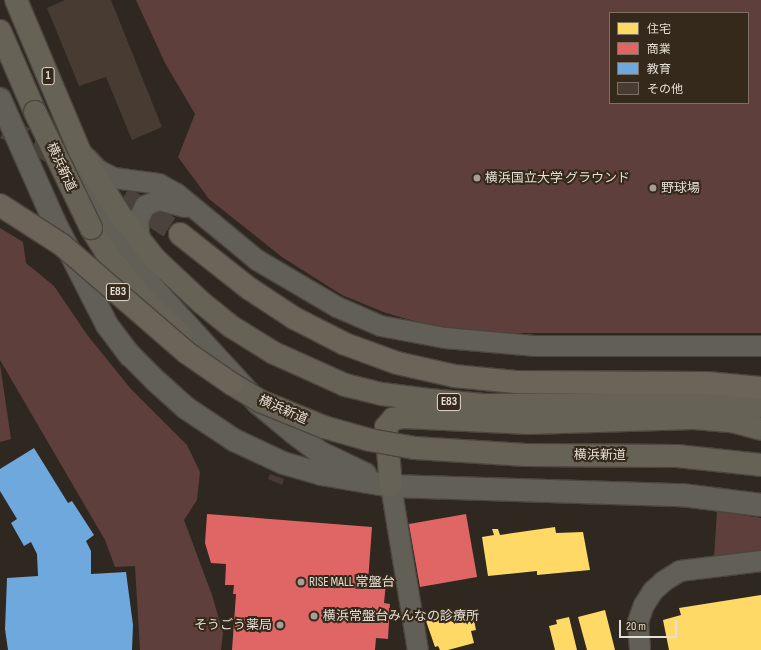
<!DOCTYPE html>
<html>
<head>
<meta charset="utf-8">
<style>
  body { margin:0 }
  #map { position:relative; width:761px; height:650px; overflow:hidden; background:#2e2820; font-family:"Sofia Sans Condensed","Noto Sans JP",sans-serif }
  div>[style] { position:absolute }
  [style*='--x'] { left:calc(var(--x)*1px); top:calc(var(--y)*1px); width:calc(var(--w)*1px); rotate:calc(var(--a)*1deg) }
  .green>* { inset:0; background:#5f3f3b }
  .homes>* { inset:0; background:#ffd966 }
  .shops>* { inset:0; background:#e06666; transform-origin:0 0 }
  .schools>* { inset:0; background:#6fa8dc }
  .building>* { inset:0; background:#483b32 }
  .motorway-tunnel>* { height:22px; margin-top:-11px; transform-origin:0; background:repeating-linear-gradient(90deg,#4a433b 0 22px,transparent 0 33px) }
  .roads { filter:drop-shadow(1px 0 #4b453e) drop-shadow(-1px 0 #4b453e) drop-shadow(0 1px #4b453e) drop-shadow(0 -1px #4b453e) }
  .minor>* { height:20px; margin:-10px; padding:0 10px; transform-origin:10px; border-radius:10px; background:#625f56 }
  .tertiary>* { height:22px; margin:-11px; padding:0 11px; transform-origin:11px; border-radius:11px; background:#625f56 }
  .trunk>* { height:22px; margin:-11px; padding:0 11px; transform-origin:11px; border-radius:11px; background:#666256 }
  .motorway>* { height:22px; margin:-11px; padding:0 11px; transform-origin:11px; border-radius:11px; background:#6a6459 }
  .bridges { filter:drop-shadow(1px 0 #4b453e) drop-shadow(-1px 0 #4b453e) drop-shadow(0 1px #4b453e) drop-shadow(0 -1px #4b453e) }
  .trunk-bridge>* { height:22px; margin:-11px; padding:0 11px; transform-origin:11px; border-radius:11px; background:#666256 }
  .motorway-bridge>* { height:22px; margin:-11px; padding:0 11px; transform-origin:11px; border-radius:11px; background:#6a6459 }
  .dots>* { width:11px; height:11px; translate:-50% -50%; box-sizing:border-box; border:2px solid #34291a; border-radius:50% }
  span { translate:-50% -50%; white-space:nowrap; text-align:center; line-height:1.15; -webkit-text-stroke:4px #34291a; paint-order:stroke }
  .shield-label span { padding:1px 3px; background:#34291a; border:1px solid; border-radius:3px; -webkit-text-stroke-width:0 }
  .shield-label { font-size:12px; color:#e6ded5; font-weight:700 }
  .street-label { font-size:13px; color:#e6ded5 }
  .poi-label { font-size:13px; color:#e6ded5 }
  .left { translate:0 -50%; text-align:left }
  .right { translate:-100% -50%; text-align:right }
  .legend { position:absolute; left:609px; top:12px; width:140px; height:92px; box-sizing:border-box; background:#34291a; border:1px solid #7b7165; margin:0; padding:5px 7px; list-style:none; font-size:12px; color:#e6ded5 }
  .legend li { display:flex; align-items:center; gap:8px; height:20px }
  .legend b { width:20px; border:1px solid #7b7165 }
  .scale { position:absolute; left:619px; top:620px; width:58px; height:18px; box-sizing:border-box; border:2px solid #e6ded5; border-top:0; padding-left:5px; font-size:12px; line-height:14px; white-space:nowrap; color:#e6ded5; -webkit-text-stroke:3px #34291a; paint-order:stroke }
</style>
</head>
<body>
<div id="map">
  <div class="green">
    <i style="clip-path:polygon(evenodd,136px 0,761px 0,761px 333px,496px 333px,446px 330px,386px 313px,342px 295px,282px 257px,209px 199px,178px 157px,195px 114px,165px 63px,136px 0,610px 13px,748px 13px,748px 103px,610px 103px,610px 13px)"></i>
    <i style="clip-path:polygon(0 228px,23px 242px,26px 263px,54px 286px,88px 336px,131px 389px,187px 445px,200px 472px,197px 500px,184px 520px,212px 595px,223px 633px,221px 650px,140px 650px,135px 566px,115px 567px,105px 540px,0 360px)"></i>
    <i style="clip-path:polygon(0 364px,11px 439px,0 442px)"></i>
    <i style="clip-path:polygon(717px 511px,761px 518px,761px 554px,714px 559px)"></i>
  </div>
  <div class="homes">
    <i style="clip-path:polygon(555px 527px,556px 533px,583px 532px,590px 570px,537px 575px,537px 571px,488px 576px,482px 537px,494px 535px,492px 529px,498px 529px,500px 535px)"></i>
    <i style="clip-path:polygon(761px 595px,761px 650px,669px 650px,663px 620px,681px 615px,679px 608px)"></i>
    <i style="clip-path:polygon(472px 610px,476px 630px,471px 631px,474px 643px,448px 650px,440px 650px,438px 646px,435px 647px,426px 621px)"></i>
    <i style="clip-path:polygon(605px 610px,615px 650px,587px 650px,578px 617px)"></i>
    <i style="clip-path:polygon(569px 617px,577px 650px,555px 650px,549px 626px,557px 624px,556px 620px)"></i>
  </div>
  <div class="shops">
    <i style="clip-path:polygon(207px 514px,372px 527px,368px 582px,386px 583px,384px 603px,390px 604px,388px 639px,376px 638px,375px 650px,232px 650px,236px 594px,233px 594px,234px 585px,225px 585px,226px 564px,211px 563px,205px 543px)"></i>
    <i style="left:466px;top:514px;width:64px;height:58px;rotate:80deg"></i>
  </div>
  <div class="schools">
    <i style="clip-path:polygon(34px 448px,68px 503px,72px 501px,94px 535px,86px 541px,91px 551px,91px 574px,126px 572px,133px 625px,132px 650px,8px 650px,5px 629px,7px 578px,38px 576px,37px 554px,31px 542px,24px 546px,11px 523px,17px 519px,0 491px,0 469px)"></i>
  </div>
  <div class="building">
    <i style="clip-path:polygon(65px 0,111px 0,162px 127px,132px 140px,106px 77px,79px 86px,47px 8px)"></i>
    <i style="clip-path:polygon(270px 474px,284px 479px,282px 485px,268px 479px)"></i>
  </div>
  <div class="motorway-tunnel">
    <i style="--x:5;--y:128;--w:71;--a:27.6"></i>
    <i style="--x:68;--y:161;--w:134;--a:33.1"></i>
  </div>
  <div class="roads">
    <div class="minor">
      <i style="--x:86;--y:157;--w:18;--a:47"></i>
      <i style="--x:98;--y:170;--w:18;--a:27"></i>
      <i style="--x:114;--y:178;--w:45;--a:7.6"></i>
      <i style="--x:159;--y:184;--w:21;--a:29"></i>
      <i style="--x:177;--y:194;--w:104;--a:39.5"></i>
      <i style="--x:257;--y:260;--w:93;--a:30.4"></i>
      <i style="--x:337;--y:307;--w:48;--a:23.4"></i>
      <i style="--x:381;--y:326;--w:65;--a:10.6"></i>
      <i style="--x:445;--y:338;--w:89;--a:5.1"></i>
      <i style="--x:534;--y:346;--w:227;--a:0"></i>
      <i style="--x:140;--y:242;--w:21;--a:-95"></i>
      <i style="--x:138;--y:221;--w:17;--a:-65"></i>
      <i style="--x:145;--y:206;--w:15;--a:-23"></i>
      <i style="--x:159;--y:200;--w:27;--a:15"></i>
      <i style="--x:391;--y:486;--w:166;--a:80.7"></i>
      <i style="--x:640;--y:650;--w:28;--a:-94"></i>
      <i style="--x:638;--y:622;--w:18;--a:-71"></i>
      <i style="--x:644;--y:605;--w:17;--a:-57"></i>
      <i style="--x:653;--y:591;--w:15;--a:-42"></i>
      <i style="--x:664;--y:581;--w:19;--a:-32"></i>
      <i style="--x:680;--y:571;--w:82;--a:-7"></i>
    </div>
    <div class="tertiary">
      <i style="--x:0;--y:99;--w:133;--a:66.1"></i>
      <i style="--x:54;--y:221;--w:117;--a:63"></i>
      <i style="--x:107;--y:325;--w:38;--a:53"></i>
      <i style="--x:130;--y:355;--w:37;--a:45"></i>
      <i style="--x:156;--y:381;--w:40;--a:42"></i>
      <i style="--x:186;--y:408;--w:58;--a:33.7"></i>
      <i style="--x:234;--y:440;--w:54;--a:25.1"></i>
      <i style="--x:283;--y:463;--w:40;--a:16"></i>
      <i style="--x:321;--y:474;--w:71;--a:9.7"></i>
      <i style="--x:391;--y:486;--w:291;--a:1.8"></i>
      <i style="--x:682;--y:495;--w:80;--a:7.2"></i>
      <i style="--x:84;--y:169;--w:11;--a:75"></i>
      <i style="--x:87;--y:180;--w:99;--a:60.3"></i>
      <i style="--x:136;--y:266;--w:31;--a:52"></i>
      <i style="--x:155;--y:290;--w:107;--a:47.7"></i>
      <i style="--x:227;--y:369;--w:46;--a:47.6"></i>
      <i style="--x:258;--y:403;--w:47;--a:39.8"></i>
      <i style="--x:294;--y:433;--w:31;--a:37"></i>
      <i style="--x:319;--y:452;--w:51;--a:25.6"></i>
    </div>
    <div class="trunk">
      <i style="--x:16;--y:0;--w:165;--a:67.2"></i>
      <i style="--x:80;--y:152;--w:76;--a:57.4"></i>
      <i style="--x:121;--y:216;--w:55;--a:51.7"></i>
      <i style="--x:155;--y:259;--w:64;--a:43.1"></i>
      <i style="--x:202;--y:303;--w:38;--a:39"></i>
      <i style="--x:232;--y:327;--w:49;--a:31.8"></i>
      <i style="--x:274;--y:353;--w:78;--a:24.3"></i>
      <i style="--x:345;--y:385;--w:38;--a:14"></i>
      <i style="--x:382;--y:394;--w:47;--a:7.3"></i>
      <i style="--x:429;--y:400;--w:55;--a:5.2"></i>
      <i style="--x:484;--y:405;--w:210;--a:-0.5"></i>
      <i style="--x:694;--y:403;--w:67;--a:2.6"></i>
      <i style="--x:0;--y:31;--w:88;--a:66.6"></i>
      <i style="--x:91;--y:228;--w:36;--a:58"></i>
      <i style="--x:110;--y:258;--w:49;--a:50.8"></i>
      <i style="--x:141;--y:296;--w:55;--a:45"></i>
      <i style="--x:391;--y:486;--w:59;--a:-94.8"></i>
      <i style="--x:386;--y:427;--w:11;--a:-49"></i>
      <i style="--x:393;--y:419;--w:10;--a:-11"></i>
      <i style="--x:403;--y:417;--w:126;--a:2.7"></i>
      <i style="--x:529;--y:423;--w:165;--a:-1.7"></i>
      <i style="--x:694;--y:418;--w:38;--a:5"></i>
      <i style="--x:732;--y:421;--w:30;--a:15"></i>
    </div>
    <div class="motorway">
      <i style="--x:180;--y:234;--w:89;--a:38.2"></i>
      <i style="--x:250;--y:289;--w:53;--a:33.4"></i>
      <i style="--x:294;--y:318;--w:57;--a:27"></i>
      <i style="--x:345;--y:344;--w:55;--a:20.1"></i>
      <i style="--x:397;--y:363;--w:58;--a:12.8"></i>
      <i style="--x:454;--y:376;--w:62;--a:5.5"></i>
      <i style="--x:516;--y:382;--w:191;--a:0.3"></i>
      <i style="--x:707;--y:383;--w:54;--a:5.3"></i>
    </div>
  </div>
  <div class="bridges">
    <div class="trunk-bridge">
      <i style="--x:35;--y:112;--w:129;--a:64.2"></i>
      <i style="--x:232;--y:384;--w:33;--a:31"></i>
      <i style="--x:260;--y:401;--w:69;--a:22.1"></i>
      <i style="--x:324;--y:427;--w:48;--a:15.8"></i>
      <i style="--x:370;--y:440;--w:46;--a:10.1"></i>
      <i style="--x:415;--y:448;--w:111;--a:3.6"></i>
      <i style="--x:526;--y:455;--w:151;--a:0.4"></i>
      <i style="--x:677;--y:456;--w:84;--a:6.1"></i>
    </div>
    <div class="motorway-bridge">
      <i style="--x:0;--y:205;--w:74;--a:32.8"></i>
      <i style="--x:62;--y:245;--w:165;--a:40.8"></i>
      <i style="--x:187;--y:353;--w:55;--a:34.6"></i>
    </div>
  </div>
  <div class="dots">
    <i style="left:477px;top:178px;background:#a69e96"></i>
    <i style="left:653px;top:188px;background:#a69e96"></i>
    <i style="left:301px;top:582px;background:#a69e96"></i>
    <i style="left:314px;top:616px;background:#a69e96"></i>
    <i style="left:280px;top:625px;background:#a69e96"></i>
  </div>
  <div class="shield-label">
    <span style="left:48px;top:76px">1</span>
    <span style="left:118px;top:292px">E83</span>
    <span style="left:449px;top:402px">E83</span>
  </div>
  <div class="street-label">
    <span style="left:61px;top:167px;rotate:65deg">横浜新道</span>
    <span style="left:283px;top:410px;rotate:24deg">横浜新道</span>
    <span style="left:600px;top:455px">横浜新道</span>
  </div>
  <div class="poi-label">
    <span class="left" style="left:485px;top:178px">横浜国立大学 グラウンド</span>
    <span class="left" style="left:661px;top:188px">野球場</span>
    <span class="left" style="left:309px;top:582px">RISE MALL 常盤台</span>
    <span class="left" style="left:323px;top:616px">横浜常盤台みんなの診療所</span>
    <span class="right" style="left:272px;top:625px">そうごう薬局</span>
  </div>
  <ul class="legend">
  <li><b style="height:11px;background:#ffd966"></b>住宅</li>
  <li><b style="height:11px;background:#e06666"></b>商業</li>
  <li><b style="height:11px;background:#6fa8dc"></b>教育</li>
  <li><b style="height:11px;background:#483b32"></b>その他</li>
  </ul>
  <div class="scale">20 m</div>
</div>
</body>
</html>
